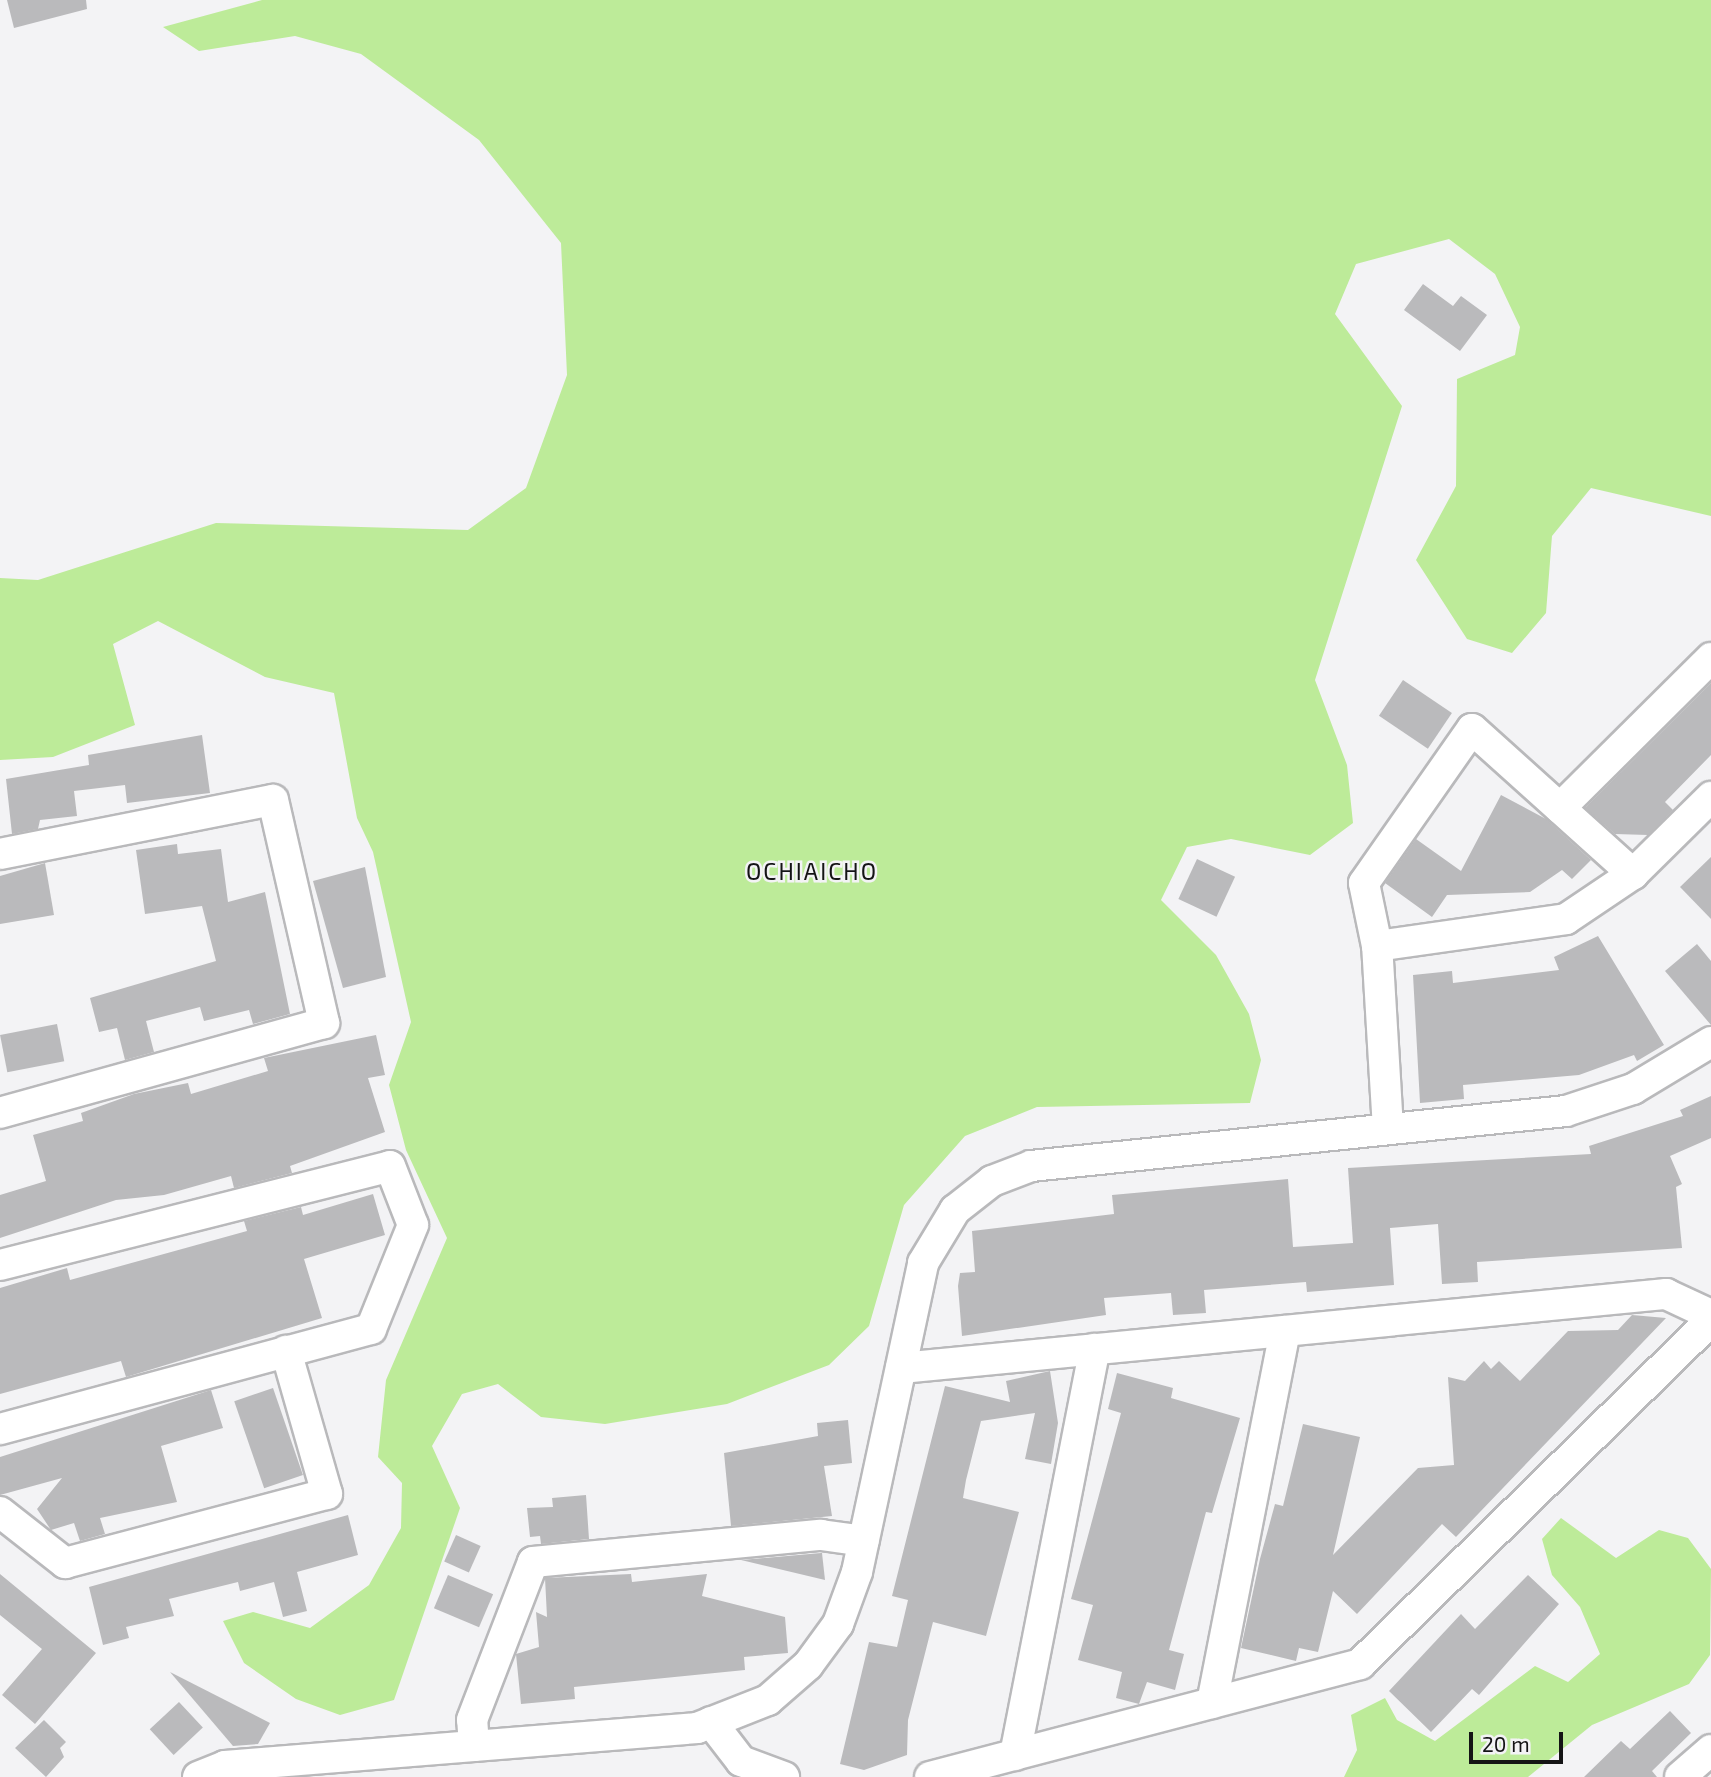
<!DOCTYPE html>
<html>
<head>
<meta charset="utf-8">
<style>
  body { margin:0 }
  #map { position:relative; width:1711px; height:1777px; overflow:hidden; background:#f3f3f5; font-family:"Exo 2",sans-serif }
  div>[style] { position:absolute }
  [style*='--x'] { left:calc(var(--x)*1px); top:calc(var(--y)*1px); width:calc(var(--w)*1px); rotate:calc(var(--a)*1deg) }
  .green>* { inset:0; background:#bdeb99 }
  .building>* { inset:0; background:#bababc; transform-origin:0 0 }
  .roads { filter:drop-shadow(2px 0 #b9b9bb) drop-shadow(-2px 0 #b9b9bb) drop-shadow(0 2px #b9b9bb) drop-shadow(0 -2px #b9b9bb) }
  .minor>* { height:30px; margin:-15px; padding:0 15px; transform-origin:15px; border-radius:15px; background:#fff }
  span { translate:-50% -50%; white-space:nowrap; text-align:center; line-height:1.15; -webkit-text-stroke:5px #f3f3f5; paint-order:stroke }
  .neighbourhood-label { font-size:23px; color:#141415; letter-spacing:2px }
  .scale { position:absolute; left:1469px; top:1732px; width:94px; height:32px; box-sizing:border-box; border:4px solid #141415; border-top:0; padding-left:9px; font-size:21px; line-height:24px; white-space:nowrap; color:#141415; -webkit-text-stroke:5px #f3f3f5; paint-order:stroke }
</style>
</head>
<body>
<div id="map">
  <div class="green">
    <i style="clip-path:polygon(262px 0,1711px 0,1711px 516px,1591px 488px,1552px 536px,1546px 613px,1512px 653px,1467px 639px,1416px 560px,1456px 486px,1457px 379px,1515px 355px,1520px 327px,1495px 274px,1449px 239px,1356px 264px,1335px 314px,1402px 406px,1315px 680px,1347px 765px,1353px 823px,1310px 855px,1231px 839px,1187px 847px,1161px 900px,1216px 955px,1249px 1014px,1261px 1060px,1250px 1103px,1037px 1107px,965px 1136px,904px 1205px,869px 1326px,829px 1365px,727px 1404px,605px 1424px,541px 1417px,498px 1384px,462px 1394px,432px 1446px,460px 1508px,394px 1700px,340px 1715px,296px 1699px,244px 1663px,223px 1621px,253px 1612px,310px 1628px,369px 1585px,401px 1528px,402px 1483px,378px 1457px,386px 1380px,447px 1238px,406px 1150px,389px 1085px,411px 1022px,373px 852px,357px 818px,334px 693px,265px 677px,158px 621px,113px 644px,135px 725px,53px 757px,0 760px,0 578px,38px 580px,216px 523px,468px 530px,526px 488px,567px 375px,561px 243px,479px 140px,361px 54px,295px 36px,199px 51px,163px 27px)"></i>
    <i style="clip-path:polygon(1561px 1518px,1616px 1558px,1659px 1530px,1688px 1538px,1711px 1569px,1710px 1655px,1689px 1684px,1592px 1725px,1528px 1777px,1344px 1777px,1357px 1750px,1351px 1715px,1385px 1698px,1397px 1720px,1435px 1741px,1535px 1666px,1568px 1682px,1600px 1654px,1580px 1607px,1552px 1575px,1542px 1539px)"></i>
  </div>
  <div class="building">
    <i style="clip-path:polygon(7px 0,86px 0,87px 9px,14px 28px)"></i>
    <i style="clip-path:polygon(1423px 284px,1453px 306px,1461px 296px,1487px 315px,1460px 351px,1404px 310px)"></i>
    <i style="left:1403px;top:680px;width:59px;height:43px;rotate:34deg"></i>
    <i style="clip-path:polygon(1711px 683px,1711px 755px,1665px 802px,1673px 810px,1648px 835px,1615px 834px,1585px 808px)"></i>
    <i style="clip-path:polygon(202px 735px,210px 793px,127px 803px,125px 785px,74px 791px,77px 816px,40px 820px,38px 829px,12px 834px,6px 779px,89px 765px,88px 755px)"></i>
    <i style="clip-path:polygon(1501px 795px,1546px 819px,1591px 860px,1572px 879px,1562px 870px,1530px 892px,1447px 895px,1432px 917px,1385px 883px,1416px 839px,1461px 871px)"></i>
    <i style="clip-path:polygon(177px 844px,178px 854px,221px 849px,228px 902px,265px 892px,290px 1014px,253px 1024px,249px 1010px,204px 1021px,200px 1007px,146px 1021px,154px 1052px,125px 1060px,117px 1028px,99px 1032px,90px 998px,216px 961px,202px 906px,145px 914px,136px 850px)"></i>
    <i style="clip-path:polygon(1711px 857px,1711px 919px,1680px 887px)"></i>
    <i style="left:1197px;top:859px;width:42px;height:44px;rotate:25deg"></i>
    <i style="clip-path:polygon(45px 863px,54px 915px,0 924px,0 876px)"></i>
    <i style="clip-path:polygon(365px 867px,386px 977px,343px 988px,313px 881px)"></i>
    <i style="clip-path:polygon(1598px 936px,1664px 1045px,1637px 1061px,1634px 1055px,1579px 1075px,1463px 1085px,1464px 1099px,1420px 1103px,1413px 975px,1452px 971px,1453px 983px,1559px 970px,1554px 957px)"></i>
    <i style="clip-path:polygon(1697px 944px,1711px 961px,1711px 1025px,1665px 971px)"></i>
    <i style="left:57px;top:1024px;width:38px;height:58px;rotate:79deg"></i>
    <i style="clip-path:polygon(376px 1035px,385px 1075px,368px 1078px,385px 1132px,290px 1166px,292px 1173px,234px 1188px,231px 1176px,164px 1195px,116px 1200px,0 1238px,0 1195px,46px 1181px,33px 1135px,83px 1121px,81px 1113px,134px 1094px,188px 1083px,191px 1094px,268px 1071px,264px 1058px)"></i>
    <i style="clip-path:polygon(1711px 1096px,1711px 1138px,1670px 1156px,1682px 1184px,1676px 1187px,1682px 1248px,1477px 1262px,1478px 1282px,1442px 1284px,1438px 1224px,1390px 1228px,1394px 1285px,1307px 1292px,1306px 1282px,1204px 1290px,1206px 1313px,1173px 1315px,1171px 1293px,1104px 1298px,1106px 1315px,962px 1336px,958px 1286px,960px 1273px,975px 1272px,972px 1231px,1114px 1214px,1112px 1195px,1288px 1179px,1293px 1247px,1353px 1243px,1348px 1168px,1591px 1154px,1589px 1146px,1683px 1116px,1680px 1110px)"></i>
    <i style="clip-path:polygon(373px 1194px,385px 1235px,304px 1259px,322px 1318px,126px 1377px,121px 1361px,0 1394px,0 1288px,67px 1268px,70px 1280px,247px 1231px,244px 1221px,301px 1207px,303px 1215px)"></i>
    <i style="clip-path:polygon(1632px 1315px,1666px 1318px,1456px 1537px,1442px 1524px,1357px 1614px,1333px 1591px,1318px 1652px,1299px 1648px,1296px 1661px,1241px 1648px,1260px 1559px,1275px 1504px,1283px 1506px,1303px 1424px,1360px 1437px,1333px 1555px,1418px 1468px,1454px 1465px,1448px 1377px,1465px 1381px,1484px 1361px,1491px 1369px,1499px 1361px,1520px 1381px,1568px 1331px,1618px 1330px)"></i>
    <i style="clip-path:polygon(1050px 1371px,1058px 1423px,1051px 1464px,1025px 1459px,1035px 1413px,981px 1421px,966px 1480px,963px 1498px,1019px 1512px,986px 1636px,933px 1622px,908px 1720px,907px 1755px,864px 1770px,840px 1764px,869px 1642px,897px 1647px,908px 1600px,892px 1596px,945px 1386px,1010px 1402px,1006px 1381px)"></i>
    <i style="clip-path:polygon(1117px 1373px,1173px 1388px,1171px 1398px,1240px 1418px,1212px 1513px,1206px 1512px,1169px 1650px,1184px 1654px,1175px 1690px,1147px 1682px,1139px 1704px,1116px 1698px,1122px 1672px,1078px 1660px,1093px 1605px,1071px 1599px,1121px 1413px,1108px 1409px)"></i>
    <i style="left:273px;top:1388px;width:92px;height:41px;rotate:71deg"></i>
    <i style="clip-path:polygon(211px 1390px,223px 1428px,161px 1446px,177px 1502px,100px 1518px,105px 1534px,80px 1541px,74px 1523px,51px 1530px,37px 1509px,62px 1478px,0 1495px,0 1457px)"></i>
    <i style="clip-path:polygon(848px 1420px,852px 1463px,824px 1466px,832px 1516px,731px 1526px,724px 1453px,818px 1436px,817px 1423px)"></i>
    <i style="clip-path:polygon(586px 1495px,589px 1539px,541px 1544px,540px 1536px,530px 1537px,527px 1508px,553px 1507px,552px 1498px)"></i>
    <i style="clip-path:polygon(348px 1515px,358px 1555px,297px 1572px,307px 1611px,283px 1617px,274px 1582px,240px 1591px,238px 1582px,169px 1599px,174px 1616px,126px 1627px,129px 1638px,103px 1645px,89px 1587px)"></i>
    <i style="left:456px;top:1535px;width:27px;height:29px;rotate:24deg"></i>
    <i style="clip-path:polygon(822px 1553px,825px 1580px,741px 1560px,821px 1553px)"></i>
    <i style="clip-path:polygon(0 1574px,96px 1653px,35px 1724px,2px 1695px,42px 1649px,0 1615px)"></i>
    <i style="clip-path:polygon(631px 1574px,632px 1582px,707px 1574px,702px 1596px,785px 1617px,788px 1653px,744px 1657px,745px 1670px,574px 1687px,575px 1699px,521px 1704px,516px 1654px,539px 1647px,536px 1612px,547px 1617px,545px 1578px)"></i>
    <i style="left:448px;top:1575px;width:49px;height:36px;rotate:23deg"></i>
    <i style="clip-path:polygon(1528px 1575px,1559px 1604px,1479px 1695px,1472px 1689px,1431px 1732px,1389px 1691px,1461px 1614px,1475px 1629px)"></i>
    <i style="clip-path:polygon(170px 1672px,270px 1723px,258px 1744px,233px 1746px)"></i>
    <i style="left:179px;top:1702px;width:35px;height:40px;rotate:47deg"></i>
    <i style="clip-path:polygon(1670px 1711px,1691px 1733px,1652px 1771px,1657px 1777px,1584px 1777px,1621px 1741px,1630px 1749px)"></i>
    <i style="clip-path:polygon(44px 1720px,66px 1742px,60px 1748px,64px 1757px,46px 1777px,15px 1748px)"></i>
  </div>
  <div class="roads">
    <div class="minor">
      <i style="--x:1560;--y:808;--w:213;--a:-44.8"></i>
      <i style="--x:0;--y:854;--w:278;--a:-11.2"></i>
      <i style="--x:273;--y:800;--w:229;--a:77.1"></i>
      <i style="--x:324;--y:1023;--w:336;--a:164.5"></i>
      <i style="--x:1377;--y:946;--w:191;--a:-8.1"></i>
      <i style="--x:1566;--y:919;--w:81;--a:-33.9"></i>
      <i style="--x:1633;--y:874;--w:110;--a:-44.6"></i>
      <i style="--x:1388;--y:1129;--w:183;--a:-93.4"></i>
      <i style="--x:1377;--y:946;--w:64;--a:-101.7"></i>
      <i style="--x:1364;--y:883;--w:188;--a:-55"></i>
      <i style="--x:1472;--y:729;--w:217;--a:42"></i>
      <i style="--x:0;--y:1265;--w:402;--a:-14.2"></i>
      <i style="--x:390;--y:1166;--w:63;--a:68.7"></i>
      <i style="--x:413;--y:1225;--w:112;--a:112"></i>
      <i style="--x:371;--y:1329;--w:384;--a:164.9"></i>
      <i style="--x:901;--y:1368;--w:769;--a:-5.53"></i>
      <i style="--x:1666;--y:1294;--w:50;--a:25"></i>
      <i style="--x:0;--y:1512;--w:83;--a:38.1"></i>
      <i style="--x:65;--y:1563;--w:271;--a:-14.8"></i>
      <i style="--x:327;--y:1494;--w:149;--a:-106"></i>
      <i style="--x:1212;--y:1703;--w:379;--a:-78.9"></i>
      <i style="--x:711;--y:1722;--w:49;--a:52.4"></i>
      <i style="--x:741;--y:1761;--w:46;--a:20.4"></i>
      <i style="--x:474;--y:1746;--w:26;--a:-94"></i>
      <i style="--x:472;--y:1720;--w:169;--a:-68.9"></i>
      <i style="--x:533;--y:1562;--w:289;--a:-5.4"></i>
      <i style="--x:821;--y:1535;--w:43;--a:7.9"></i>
      <i style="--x:1015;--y:1755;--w:414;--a:-78.9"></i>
      <i style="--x:198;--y:1777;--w:29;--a:-22"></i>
      <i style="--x:225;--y:1766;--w:474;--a:-4.6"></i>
      <i style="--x:697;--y:1728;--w:76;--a:-21.5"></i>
      <i style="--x:768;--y:1700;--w:53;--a:-41.2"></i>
      <i style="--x:808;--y:1665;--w:51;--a:-53.8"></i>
      <i style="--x:838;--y:1624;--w:55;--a:-69.9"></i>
      <i style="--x:857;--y:1572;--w:316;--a:-77.9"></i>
      <i style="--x:923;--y:1263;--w:62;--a:-58.9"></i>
      <i style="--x:955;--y:1210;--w:47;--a:-38.1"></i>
      <i style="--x:992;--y:1181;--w:42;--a:-21"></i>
      <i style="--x:1031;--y:1166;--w:538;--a:-5.87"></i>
      <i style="--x:1566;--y:1111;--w:71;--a:-18.2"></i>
      <i style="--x:1633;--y:1089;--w:91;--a:-31.1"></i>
      <i style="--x:930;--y:1777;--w:445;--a:-14.7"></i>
      <i style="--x:1360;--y:1664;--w:491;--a:-44.4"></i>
      <i style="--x:1680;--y:1777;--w:41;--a:-41.1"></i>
    </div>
  </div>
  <div class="neighbourhood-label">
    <span style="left:812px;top:871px">OCHIAICHO</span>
  </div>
  <div class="scale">20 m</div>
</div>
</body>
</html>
